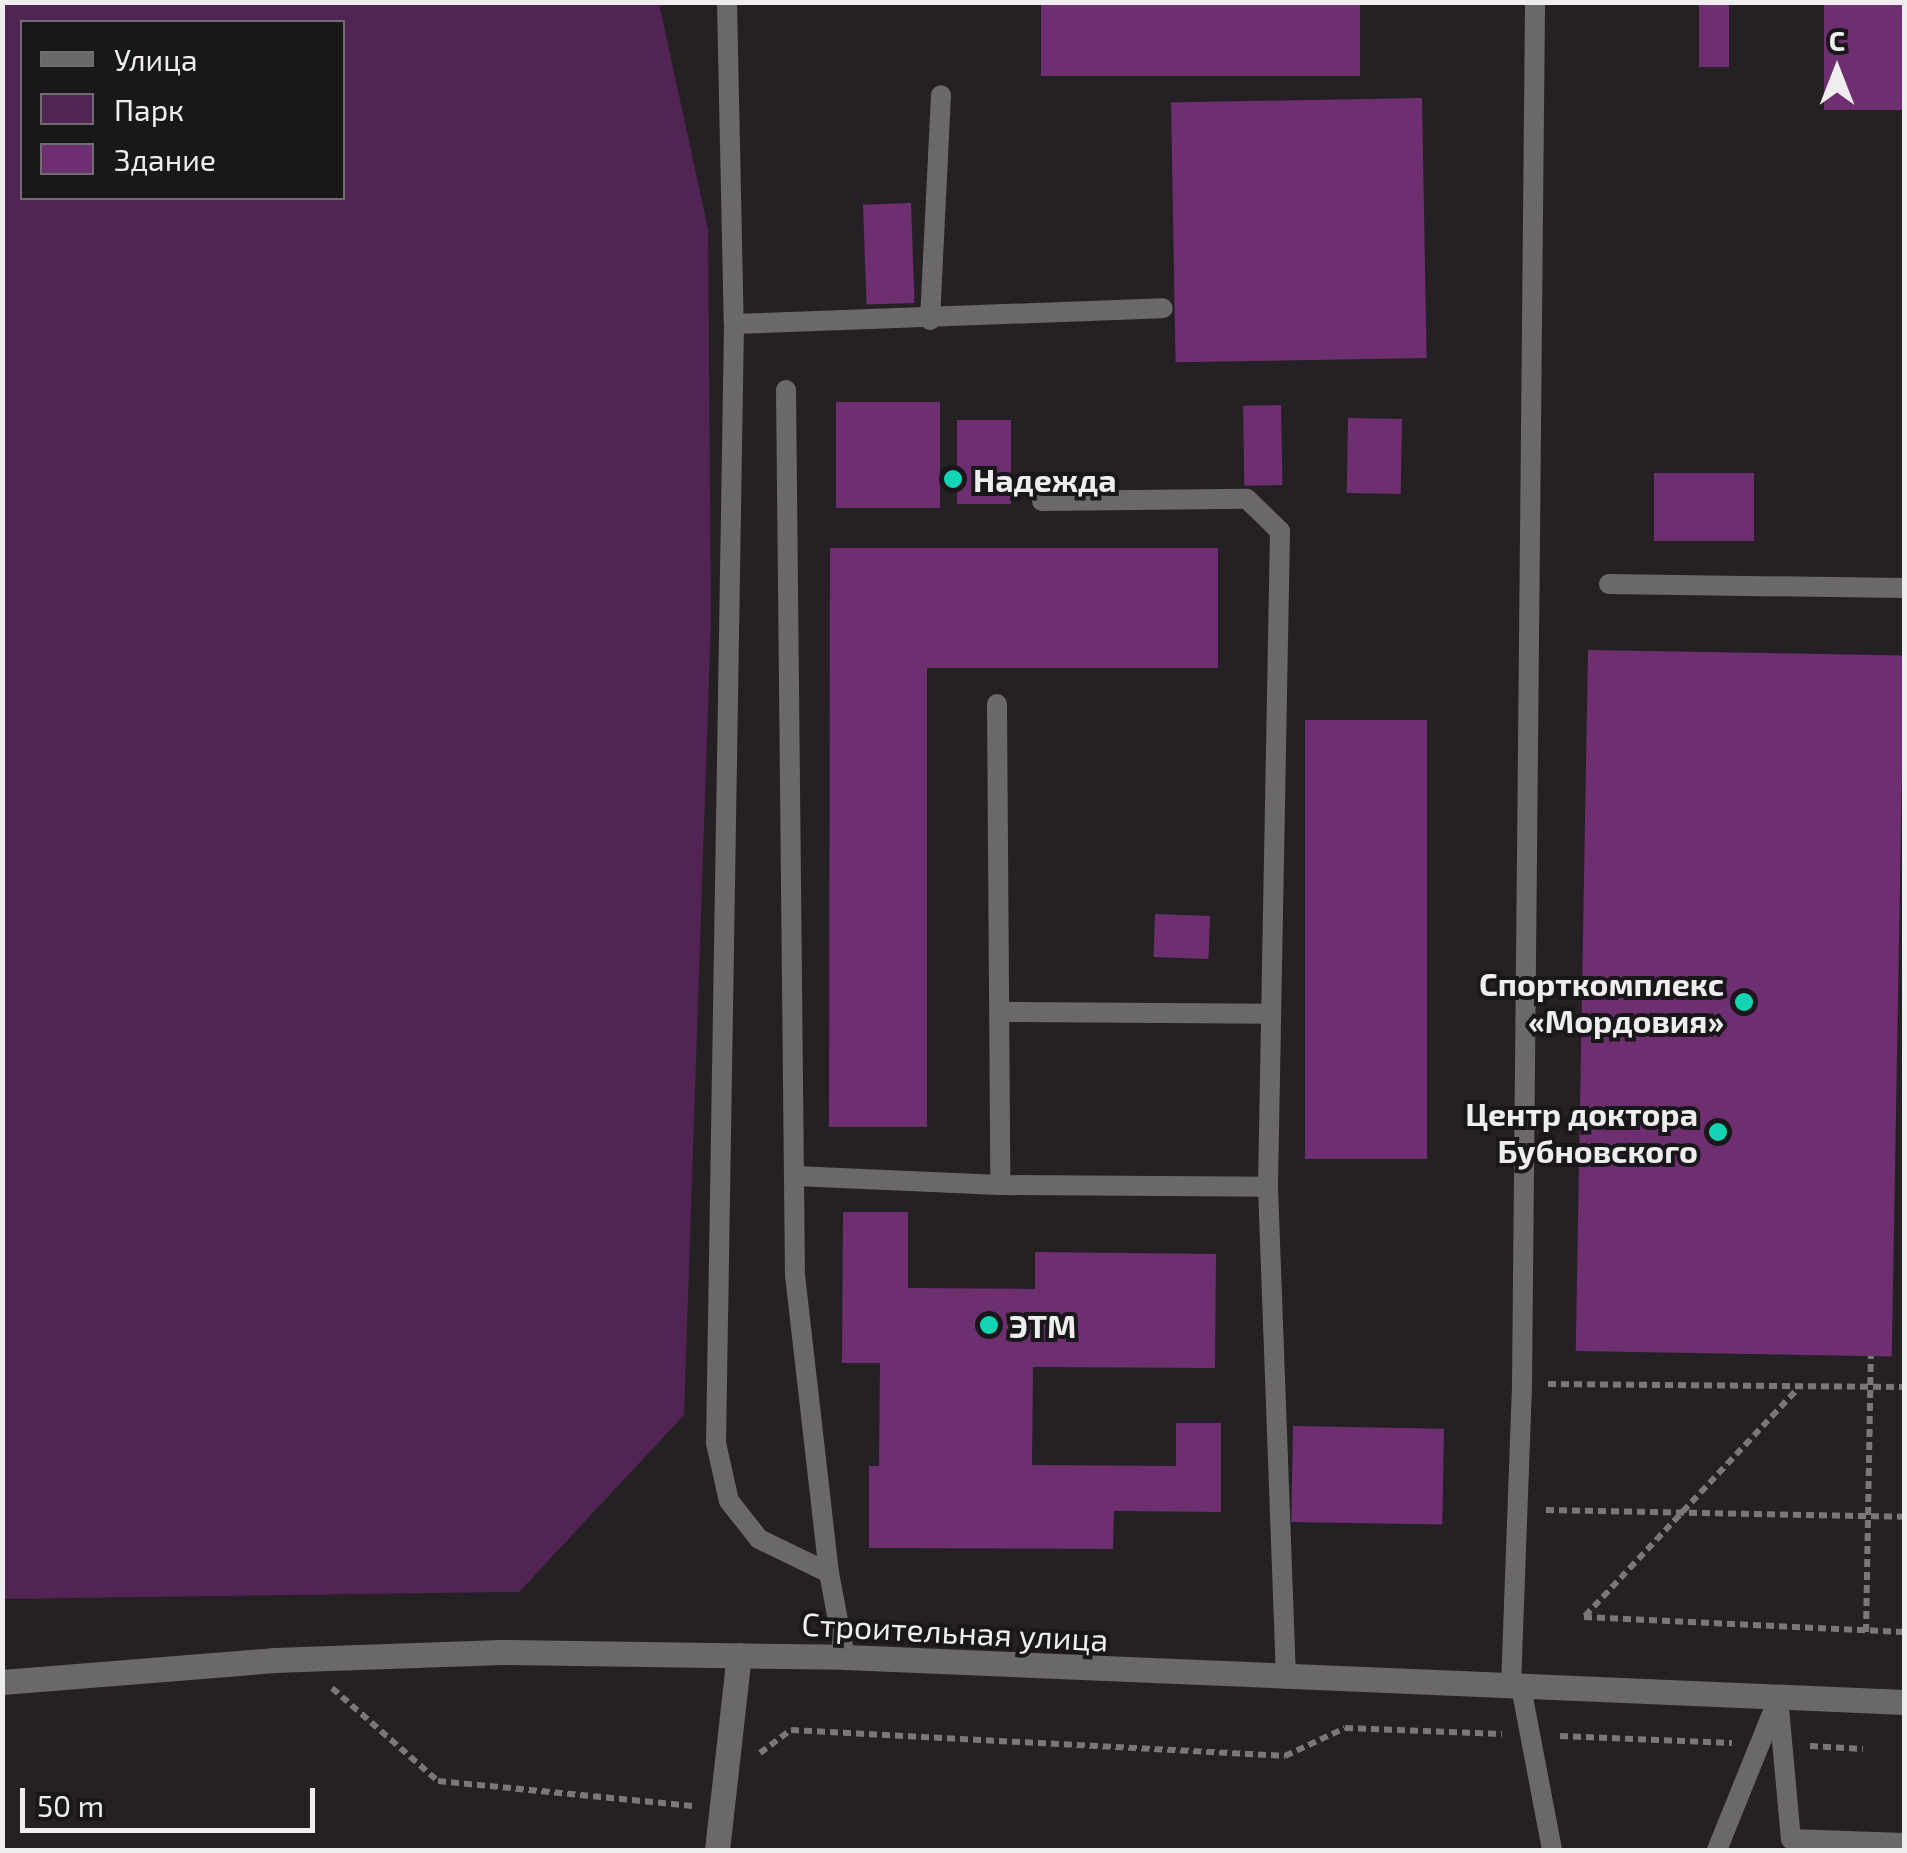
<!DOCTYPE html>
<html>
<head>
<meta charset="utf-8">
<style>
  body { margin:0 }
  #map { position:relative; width:1907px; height:1853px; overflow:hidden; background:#242024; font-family:"Exo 2",sans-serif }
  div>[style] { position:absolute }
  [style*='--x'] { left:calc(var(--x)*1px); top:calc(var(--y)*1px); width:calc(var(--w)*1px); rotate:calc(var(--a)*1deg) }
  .green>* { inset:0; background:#522453 }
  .building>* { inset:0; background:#6e2f71; transform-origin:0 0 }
  .path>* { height:6px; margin-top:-3px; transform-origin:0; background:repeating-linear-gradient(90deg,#7a777a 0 8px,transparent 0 13px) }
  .service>* { height:20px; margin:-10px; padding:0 10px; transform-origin:10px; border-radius:10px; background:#6a686a }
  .minor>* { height:25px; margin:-12.5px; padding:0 12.5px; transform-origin:12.5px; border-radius:12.5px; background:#6a686a }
  .tertiary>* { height:25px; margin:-12.5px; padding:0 12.5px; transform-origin:12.5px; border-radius:12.5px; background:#6a686a }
  .dots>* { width:28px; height:28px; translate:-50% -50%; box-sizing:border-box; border:5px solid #1a171a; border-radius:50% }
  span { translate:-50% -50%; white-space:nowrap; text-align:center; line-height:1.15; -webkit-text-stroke:8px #1a171a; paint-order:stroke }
  .poi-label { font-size:32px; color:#efedef; font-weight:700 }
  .left { translate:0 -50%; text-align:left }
  .right { translate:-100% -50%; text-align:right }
  .street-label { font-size:32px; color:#efedef }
  .frame { position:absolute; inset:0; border:5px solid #efedef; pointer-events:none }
  .legend { position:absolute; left:20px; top:20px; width:325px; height:180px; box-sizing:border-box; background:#1a171a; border:2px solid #6f6d6f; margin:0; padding:12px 18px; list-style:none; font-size:30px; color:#efedef }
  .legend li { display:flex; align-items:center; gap:20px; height:50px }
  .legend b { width:50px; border:2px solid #6f6d6f }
  .north { position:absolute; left:1787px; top:20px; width:100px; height:100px; -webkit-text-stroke:8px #1a171a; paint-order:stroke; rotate:0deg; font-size:28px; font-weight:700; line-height:40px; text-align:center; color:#efedef }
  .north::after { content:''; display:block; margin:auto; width:35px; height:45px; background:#efedef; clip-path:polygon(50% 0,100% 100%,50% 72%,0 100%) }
  .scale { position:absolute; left:20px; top:1788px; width:295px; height:45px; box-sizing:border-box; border:5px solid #efedef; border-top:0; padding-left:12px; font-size:30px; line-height:35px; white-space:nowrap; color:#efedef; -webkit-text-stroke:8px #1a171a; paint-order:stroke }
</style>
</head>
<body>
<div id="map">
  <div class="green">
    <i style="clip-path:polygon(evenodd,2px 3px,659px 3px,708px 229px,711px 620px,684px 1415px,519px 1592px,3px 1599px,2px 3px,22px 22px,342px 22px,342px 198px,22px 198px,22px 22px)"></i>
  </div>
  <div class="building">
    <i style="left:1041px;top:2px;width:319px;height:74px"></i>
    <i style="left:1699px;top:2px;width:30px;height:65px"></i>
    <i style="left:1824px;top:2px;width:80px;height:108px"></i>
    <i style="left:1422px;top:98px;width:260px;height:251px;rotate:89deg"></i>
    <i style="left:911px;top:203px;width:100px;height:48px;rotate:88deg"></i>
    <i style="left:836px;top:402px;width:104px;height:106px"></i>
    <i style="left:1281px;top:405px;width:80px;height:38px;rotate:89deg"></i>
    <i style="left:1348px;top:418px;width:54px;height:75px;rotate:1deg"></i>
    <i style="left:957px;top:420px;width:54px;height:84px"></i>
    <i style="left:1654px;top:473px;width:100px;height:68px"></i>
    <i style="clip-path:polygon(830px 548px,1218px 548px,1218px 668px,927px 668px,927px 1127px,829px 1127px)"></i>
    <i style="left:1588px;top:650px;width:316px;height:701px;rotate:1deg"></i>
    <i style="left:1427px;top:720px;width:439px;height:122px;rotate:90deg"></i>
    <i style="left:1155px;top:914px;width:55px;height:43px;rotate:2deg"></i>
    <i style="clip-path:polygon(843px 1212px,908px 1212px,908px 1288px,1035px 1289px,1035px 1252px,1216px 1254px,1215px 1368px,1033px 1367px,1032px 1465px,1176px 1466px,1176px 1423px,1221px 1423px,1221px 1512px,1114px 1511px,1113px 1549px,869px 1548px,869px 1466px,879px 1466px,880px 1363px,842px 1363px)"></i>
    <i style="left:1293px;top:1426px;width:151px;height:96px;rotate:1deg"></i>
  </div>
  <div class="path">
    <i style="--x:1548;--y:1384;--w:356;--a:0.5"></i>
    <i style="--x:1546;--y:1510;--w:358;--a:1.1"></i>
    <i style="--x:1585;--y:1616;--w:312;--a:-46.9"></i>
    <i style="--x:1584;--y:1617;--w:320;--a:2.7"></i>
    <i style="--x:1866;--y:1632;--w:276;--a:-89"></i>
    <i style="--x:332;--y:1688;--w:141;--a:41.3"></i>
    <i style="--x:438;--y:1781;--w:256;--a:5.6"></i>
    <i style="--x:1560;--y:1736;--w:172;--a:2.3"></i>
    <i style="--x:1810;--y:1746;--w:53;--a:3.2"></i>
    <i style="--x:760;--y:1753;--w:39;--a:-37"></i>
    <i style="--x:791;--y:1730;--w:495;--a:3"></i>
    <i style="--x:1285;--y:1756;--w:66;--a:-25"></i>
    <i style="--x:1345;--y:1728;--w:157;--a:2.2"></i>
  </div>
  <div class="service">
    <i style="--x:727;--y:2;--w:322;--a:88.8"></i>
    <i style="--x:734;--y:324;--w:1119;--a:90.92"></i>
    <i style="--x:716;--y:1443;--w:59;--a:77.4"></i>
    <i style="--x:729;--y:1501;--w:48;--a:51.7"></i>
    <i style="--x:759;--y:1539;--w:78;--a:25.9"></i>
    <i style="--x:930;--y:320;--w:225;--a:-87.2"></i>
    <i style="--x:734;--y:324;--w:429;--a:-2.1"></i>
    <i style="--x:786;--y:390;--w:885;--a:89.42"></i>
    <i style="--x:795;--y:1275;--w:300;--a:83.5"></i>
    <i style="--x:829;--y:1573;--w:86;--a:79.2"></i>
    <i style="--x:1042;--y:501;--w:205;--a:-0.6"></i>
    <i style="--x:1247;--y:499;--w:46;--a:44.1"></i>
    <i style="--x:1280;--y:531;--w:656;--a:91.05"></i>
    <i style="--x:1268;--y:1187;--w:492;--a:87.9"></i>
    <i style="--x:1609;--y:584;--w:295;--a:0.8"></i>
    <i style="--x:997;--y:704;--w:481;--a:89.6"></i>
    <i style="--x:1000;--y:1185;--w:268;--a:0.4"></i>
    <i style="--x:1003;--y:1012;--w:267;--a:0.4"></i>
    <i style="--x:795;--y:1176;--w:205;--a:2.5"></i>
    <i style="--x:1511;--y:1686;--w:302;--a:-87.9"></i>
    <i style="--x:1522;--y:1384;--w:1382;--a:-89.46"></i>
    <i style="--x:1521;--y:1687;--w:166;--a:79.2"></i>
    <i style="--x:1778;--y:1697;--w:143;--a:84.8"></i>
    <i style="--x:1791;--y:1839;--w:113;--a:2"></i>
    <i style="--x:1717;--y:1850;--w:157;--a:-68"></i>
  </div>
  <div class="minor">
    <i style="--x:717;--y:1850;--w:196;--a:-83.6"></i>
  </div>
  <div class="tertiary">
    <i style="--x:2;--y:1682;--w:273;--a:-4.6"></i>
    <i style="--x:274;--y:1660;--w:227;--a:-2"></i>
    <i style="--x:501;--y:1652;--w:344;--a:0.8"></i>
    <i style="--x:845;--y:1657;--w:1060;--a:2.43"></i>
  </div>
  <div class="dots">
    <i style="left:953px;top:479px;background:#11d5b4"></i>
    <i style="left:1744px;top:1002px;background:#11d5b4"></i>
    <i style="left:1718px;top:1132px;background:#11d5b4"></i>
    <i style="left:989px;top:1325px;background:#11d5b4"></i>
  </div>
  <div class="poi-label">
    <span class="left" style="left:973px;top:479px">Надежда</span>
    <span class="right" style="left:1724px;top:1002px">Спорткомплекс<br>«Мордовия»</span>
    <span class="right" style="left:1698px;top:1132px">Центр доктора<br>Бубновского</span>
    <span class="left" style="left:1009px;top:1325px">ЭТМ</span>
  </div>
  <div class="street-label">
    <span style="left:955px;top:1631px;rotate:3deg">Строительная улица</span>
  </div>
  <div class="frame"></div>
  <ul class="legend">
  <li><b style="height:12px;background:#6a686a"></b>Улица</li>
  <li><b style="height:28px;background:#522453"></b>Парк</li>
  <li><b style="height:28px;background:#6e2f71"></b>Здание</li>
  </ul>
  <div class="north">С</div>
  <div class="scale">50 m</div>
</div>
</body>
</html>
